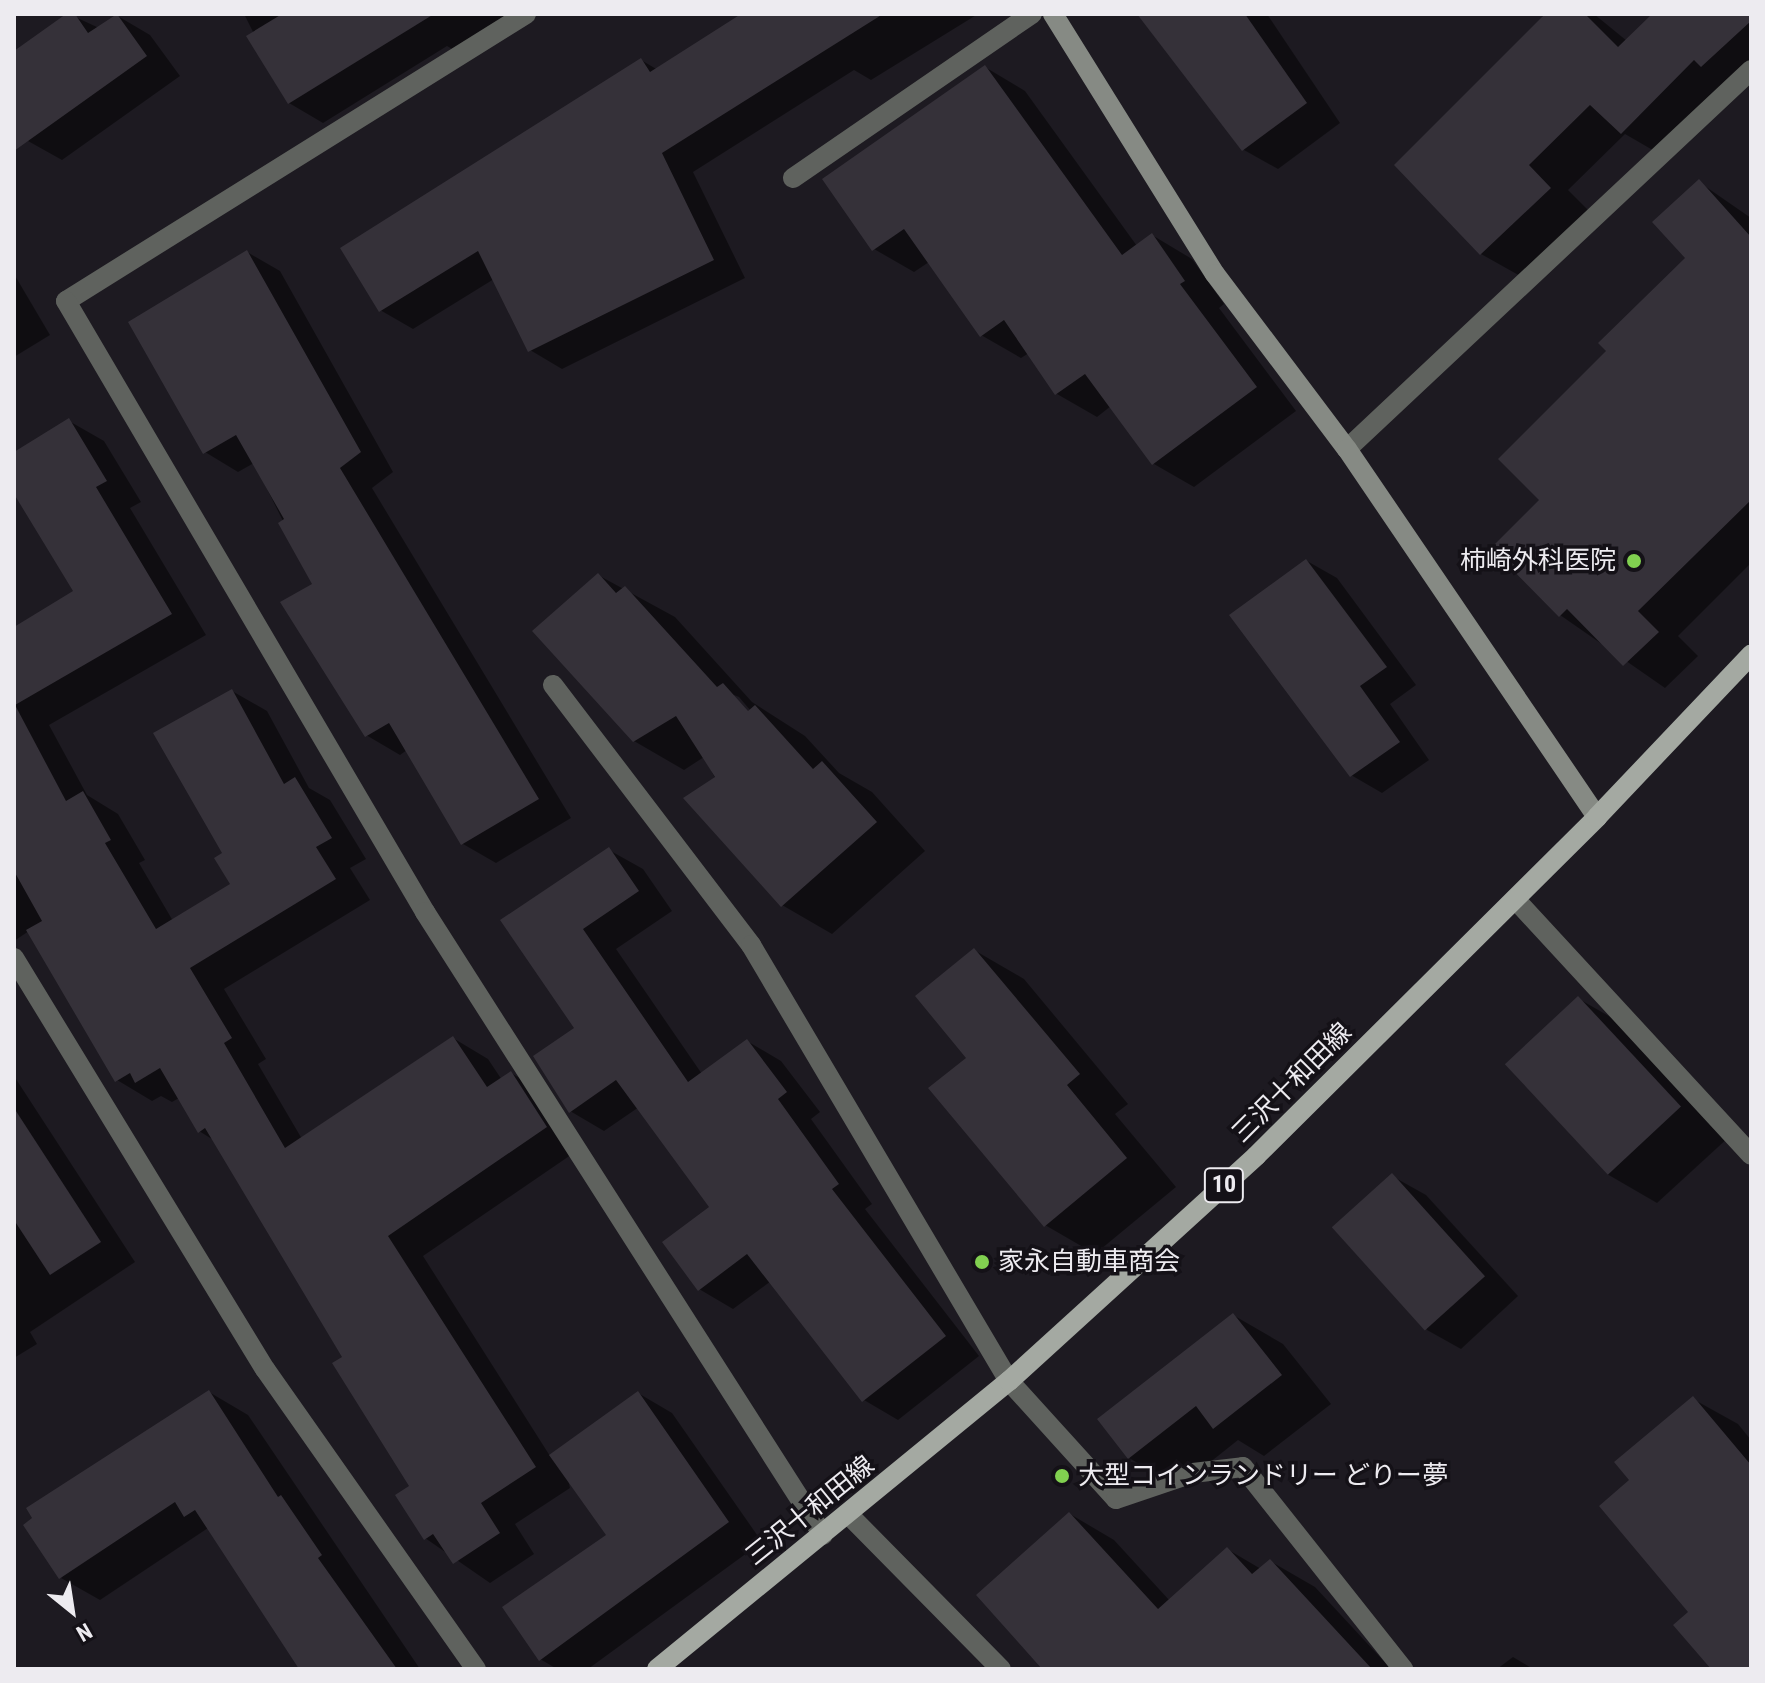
<!DOCTYPE html>
<html>
<head>
<meta charset="utf-8">
<style>
  body { margin:0 }
  #map { position:relative; width:1765px; height:1683px; overflow:hidden; background:#1d1a21; font-family:"Roboto Condensed","Noto Sans JP",sans-serif }
  div>[style] { position:absolute }
  [style*='--x'] { left:calc(var(--x)*1px); top:calc(var(--y)*1px); width:calc(var(--w)*1px); rotate:calc(var(--a)*1deg) }
  .shadow>* { inset:0; background:#0007 }
  .building>* { inset:0; background:#353139; transform-origin:0 0 }
  .lane>* { height:20px; margin:-10px; padding:0 10px; transform-origin:10px; border-radius:10px; background:#5f625e }
  .street>* { height:20px; margin:-10px; padding:0 10px; transform-origin:10px; border-radius:10px; background:#5f625e }
  .secondary>* { height:20px; margin:-10px; padding:0 10px; transform-origin:10px; border-radius:10px; background:#868a84 }
  .primary>* { height:20px; margin:-10px; padding:0 10px; transform-origin:10px; border-radius:10px; background:#a4a9a2 }
  .dots>* { width:22px; height:22px; translate:-50% -50%; box-sizing:border-box; border:4px solid #141117; border-radius:50% }
  span { translate:-50% -50%; white-space:nowrap; text-align:center; line-height:1.15; -webkit-text-stroke:7px #141117; paint-order:stroke }
  .shield-label span { padding:2px 6px; background:#141117; border:2px solid; border-radius:6px; -webkit-text-stroke-width:0 }
  .shield-label { font-size:24px; color:#edebf0; font-weight:700 }
  .poi-label { font-size:26px; color:#edebf0 }
  .right { translate:-100% -50%; text-align:right }
  .left { translate:0 -50%; text-align:left }
  .street-label { font-size:26px; color:#edebf0 }
  .frame { position:absolute; inset:0; border:16px solid #edebf0; pointer-events:none }
  .north { position:absolute; left:32px; top:1571px; width:80px; height:80px; -webkit-text-stroke:6px #141117; paint-order:stroke; rotate:150deg; font-size:22px; font-weight:700; line-height:32px; text-align:center; color:#edebf0 }
  .north::after { content:''; display:block; margin:auto; width:28px; height:36px; background:#edebf0; clip-path:polygon(50% 0,100% 100%,50% 72%,0 100%) }
</style>
</head>
<body>
<div id="map">
  <div class="shadow">
    <i style="clip-path:polygon(69px 14px,99px 28px,116px 15px,150px 35px,180px 76px,62px 160px,28px 141px,14px 122px,14px 54px)"></i>
    <i style="clip-path:polygon(244px 14px,523px 14px,459px 53px,447px 46px,323px 123px,289px 103px)"></i>
    <i style="clip-path:polygon(745px 14px,978px 14px,871px 80px,854px 70px,693px 172px,745px 278px,562px 369px,530px 350px,494px 279px,413px 329px,380px 310px,641px 60px,658px 70px)"></i>
    <i style="clip-path:polygon(1147px 14px,1267px 14px,1340px 123px,1278px 169px,1244px 150px)"></i>
    <i style="clip-path:polygon(1538px 14px,1594px 14px,1627px 41px,1657px 14px,1751px 14px,1751px 81px,1663px 156px,1625px 134px,1568px 190px,1590px 212px,1522px 277px,1481px 254px,1397px 166px,1545px 18px)"></i>
    <i style="clip-path:polygon(985px 67px,1025px 91px,1137px 246px,1152px 235px,1192px 259px,1224px 304px,1219px 308px,1296px 411px,1194px 487px,1154px 464px,1111px 406px,1097px 417px,1057px 394px,1029px 353px,1021px 358px,981px 335px,929px 262px,914px 272px,874px 249px)"></i>
    <i style="clip-path:polygon(1699px 182px,1751px 218px,1751px 563px,1678px 636px,1698px 656px,1665px 688px,1560px 615px,1542px 500px,1608px 351px,1688px 258px)"></i>
    <i style="clip-path:polygon(247px 252px,280px 271px,393px 472px,372px 488px,571px 818px,496px 863px,463px 844px,407px 750px,400px 755px,366px 735px,315px 585px,254px 463px,238px 472px,205px 452px)"></i>
    <i style="clip-path:polygon(14px 274px,50px 335px,14px 357px)"></i>
    <i style="clip-path:polygon(69px 421px,104px 441px,141px 502px,130px 508px,206px 635px,49px 725px,87px 795px,118px 814px,145px 860px,139px 863px,173px 921px,233px 884px,224px 854px,232px 691px,267px 711px,309px 788px,330px 800px,366px 859px,350px 868px,370px 900px,224px 989px,266px 1059px,258px 1064px,302px 1139px,453px 1038px,488px 1059px,502px 1080px,511px 1073px,547px 1094px,581px 1148px,423px 1256px,550px 1456px,638px 1393px,672px 1413px,762px 1542px,588px 1669px,557px 1669px,540px 1659px,608px 1535px,568px 1479px,570px 1488px,515px 1524px,534px 1554px,490px 1583px,425px 1538px,412px 1487px,344px 1358px,215px 1141px,199px 1131px,179px 1098px,172px 1102px,161px 1096px,152px 1101px,117px 1080px,29px 931px,14px 941px,14px 631px,75px 592px,14px 490px,14px 454px)"></i>
    <i style="clip-path:polygon(1307px 561px,1337px 578px,1416px 685px,1390px 704px,1429px 760px,1382px 793px,1351px 775px)"></i>
    <i style="clip-path:polygon(evenodd,598px 575px,675px 617px,752px 702px,805px 736px,839px 773px,872px 792px,925px 851px,832px 934px,782px 905px,704px 757px,684px 770px,634px 741px,598px 575px,729px 693px,739px 697px,756px 717px,753px 720px,729px 693px)"></i>
    <i style="clip-path:polygon(609px 850px,643px 869px,672px 911px,616px 949px,702px 1074px,747px 1041px,781px 1061px,820px 1112px,811px 1119px,872px 1204px,865px 1209px,979px 1356px,898px 1420px,864px 1400px,771px 1281px,733px 1309px,699px 1289px,712px 1207px,639px 1107px,604px 1131px,570px 1111px,577px 1028px,502px 921px)"></i>
    <i style="clip-path:polygon(974px 950px,1024px 979px,1128px 1104px,1115px 1114px,1176px 1187px,1095px 1254px,1045px 1225px,969px 1058px)"></i>
    <i style="clip-path:polygon(1579px 999px,1628px 1027px,1729px 1137px,1657px 1203px,1607px 1174px)"></i>
    <i style="clip-path:polygon(14px 1076px,135px 1262px,30px 1332px,37px 1344px,14px 1358px)"></i>
    <i style="clip-path:polygon(1392px 1176px,1426px 1195px,1518px 1296px,1461px 1349px,1427px 1330px,1335px 1227px)"></i>
    <i style="clip-path:polygon(1233px 1315px,1283px 1344px,1331px 1404px,1264px 1456px,1238px 1440px,1179px 1487px,1129px 1458px)"></i>
    <i style="clip-path:polygon(209px 1392px,248px 1415px,420px 1669px,304px 1669px,208px 1528px,100px 1600px,61px 1578px)"></i>
    <i style="clip-path:polygon(1693px 1399px,1738px 1424px,1751px 1440px,1751px 1669px,1713px 1669px,1632px 1481px)"></i>
    <i style="clip-path:polygon(1070px 1514px,1114px 1540px,1170px 1601px,1227px 1549px,1261px 1569px,1270px 1561px,1315px 1587px,1391px 1669px,1048px 1669px)"></i>
    <i style="clip-path:polygon(1513px 1657px,1533px 1669px,1497px 1669px)"></i>
  </div>
  <div class="building">
    <i style="clip-path:polygon(66px 14px,75px 14px,88px 33px,117px 14px,147px 56px,14px 151px,14px 51px)"></i>
    <i style="clip-path:polygon(282px 14px,434px 14px,288px 104px,246px 36px)"></i>
    <i style="clip-path:polygon(741px 14px,883px 14px,662px 153px,714px 260px,528px 352px,478px 251px,379px 312px,340px 248px,641px 58px,650px 72px)"></i>
    <i style="clip-path:polygon(1137px 14px,1245px 14px,1307px 103px,1242px 151px)"></i>
    <i style="clip-path:polygon(1545px 14px,1585px 14px,1618px 47px,1652px 14px,1751px 14px,1751px 21px,1701px 67px,1694px 60px,1621px 134px,1590px 105px,1529px 165px,1551px 188px,1480px 255px,1394px 165px)"></i>
    <i style="clip-path:polygon(985px 65px,1122px 255px,1152px 233px,1185px 281px,1180px 284px,1257px 387px,1152px 465px,1085px 374px,1055px 395px,1004px 320px,980px 337px,904px 229px,872px 251px,822px 179px)"></i>
    <i style="clip-path:polygon(1699px 179px,1751px 237px,1751px 500px,1638px 611px,1659px 632px,1623px 666px,1567px 609px,1559px 617px,1491px 548px,1539px 500px,1498px 459px,1606px 351px,1598px 343px,1685px 258px,1652px 222px)"></i>
    <i style="clip-path:polygon(247px 250px,361px 452px,340px 468px,539px 799px,461px 845px,389px 723px,365px 737px,280px 602px,312px 584px,278px 523px,284px 519px,236px 435px,203px 454px,128px 322px)"></i>
    <i style="clip-path:polygon(69px 418px,107px 481px,96px 487px,172px 614px,15px 705px,66px 801px,83px 791px,111px 840px,105px 843px,156px 929px,230px 884px,214px 858px,222px 853px,153px 733px,232px 689px,284px 784px,295px 777px,332px 838px,316px 847px,336px 879px,190px 968px,232px 1038px,224px 1043px,285px 1148px,453px 1036px,487px 1087px,511px 1071px,547px 1127px,388px 1236px,536px 1467px,481px 1503px,500px 1533px,453px 1564px,433px 1534px,424px 1540px,395px 1495px,409px 1486px,332px 1363px,342px 1357px,205px 1128px,198px 1133px,160px 1068px,135px 1083px,130px 1073px,115px 1082px,26px 930px,42px 921px,14px 871px,14px 627px,73px 591px,14px 494px,14px 452px)"></i>
    <i style="clip-path:polygon(1306px 559px,1387px 667px,1360px 686px,1400px 742px,1350px 777px,1229px 615px)"></i>
    <i style="clip-path:polygon(598px 573px,616px 593px,625px 586px,717px 687px,723px 683px,748px 711px,755px 705px,813px 769px,822px 761px,877px 822px,781px 907px,683px 798px,715px 777px,676px 716px,633px 742px,532px 631px)"></i>
    <i style="clip-path:polygon(609px 847px,639px 891px,583px 929px,688px 1082px,747px 1039px,787px 1092px,778px 1099px,839px 1184px,832px 1189px,946px 1336px,862px 1402px,747px 1254px,698px 1291px,662px 1242px,709px 1207px,616px 1080px,569px 1113px,533px 1056px,574px 1028px,500px 920px)"></i>
    <i style="clip-path:polygon(974px 948px,1080px 1074px,1067px 1085px,1127px 1158px,1044px 1227px,928px 1088px,966px 1058px,915px 996px)"></i>
    <i style="left:1578px;top:996px;width:151px;height:100px;rotate:47deg"></i>
    <i style="clip-path:polygon(14px 1108px,101px 1242px,50px 1275px,14px 1220px)"></i>
    <i style="left:1392px;top:1173px;width:139px;height:81px;rotate:48deg"></i>
    <i style="clip-path:polygon(1233px 1313px,1282px 1375px,1213px 1429px,1196px 1406px,1128px 1459px,1097px 1419px)"></i>
    <i style="clip-path:polygon(209px 1390px,278px 1497px,281px 1495px,322px 1555px,318px 1558px,397px 1669px,299px 1669px,195px 1510px,184px 1517px,175px 1502px,59px 1579px,23px 1525px,32px 1518px,26px 1508px)"></i>
    <i style="clip-path:polygon(638px 1391px,729px 1522px,539px 1661px,502px 1607px,606px 1535px,549px 1455px)"></i>
    <i style="clip-path:polygon(1693px 1396px,1751px 1465px,1751px 1669px,1711px 1669px,1673px 1625px,1688px 1612px,1599px 1506px,1629px 1480px,1614px 1462px)"></i>
    <i style="clip-path:polygon(1069px 1512px,1158px 1609px,1227px 1547px,1252px 1574px,1270px 1559px,1372px 1669px,1042px 1669px,976px 1595px)"></i>
  </div>
  <div class="lane">
    <i style="--x:793;--y:178;--w:290;--a:-34.5"></i>
    <i style="--x:553;--y:685;--w:327;--a:52.7"></i>
    <i style="--x:751;--y:945;--w:507;--a:59.39"></i>
    <i style="--x:1009;--y:1381;--w:159;--a:47.8"></i>
    <i style="--x:1116;--y:1499;--w:81;--a:-18.7"></i>
    <i style="--x:1193;--y:1473;--w:50;--a:-6.8"></i>
    <i style="--x:1243;--y:1467;--w:258;--a:51.6"></i>
    <i style="--x:848;--y:1514;--w:218;--a:45.4"></i>
  </div>
  <div class="street">
    <i style="--x:526;--y:14;--w:542;--a:148.04"></i>
    <i style="--x:66;--y:301;--w:709;--a:59.56"></i>
    <i style="--x:425;--y:912;--w:739;--a:57.43"></i>
    <i style="--x:1347;--y:449;--w:554;--a:-43.17"></i>
    <i style="--x:1515;--y:899;--w:348;--a:47.3"></i>
    <i style="--x:14;--y:958;--w:482;--a:58.6"></i>
    <i style="--x:265;--y:1369;--w:367;--a:54.9"></i>
  </div>
  <div class="secondary">
    <i style="--x:1053;--y:14;--w:306;--a:58.1"></i>
    <i style="--x:1215;--y:274;--w:219;--a:53"></i>
    <i style="--x:1347;--y:449;--w:445;--a:55.8"></i>
  </div>
  <div class="primary">
    <i style="--x:657;--y:1669;--w:455;--a:-39.3"></i>
    <i style="--x:1009;--y:1381;--w:334;--a:-42.3"></i>
    <i style="--x:1256;--y:1156;--w:481;--a:-44.8"></i>
    <i style="--x:1597;--y:817;--w:224;--a:-46.5"></i>
  </div>
  <div class="dots">
    <i style="left:1634px;top:561px;background:#81d050"></i>
    <i style="left:982px;top:1262px;background:#81d050"></i>
    <i style="left:1062px;top:1476px;background:#81d050"></i>
  </div>
  <div class="shield-label">
    <span style="left:1224px;top:1185px">10</span>
  </div>
  <div class="poi-label">
    <span class="right" style="left:1616px;top:561px">柿崎外科医院</span>
    <span class="left" style="left:998px;top:1262px">家永自動車商会</span>
    <span class="left" style="left:1078px;top:1476px">大型コインランドリー どりー夢</span>
  </div>
  <div class="street-label">
    <span style="left:1292px;top:1083px;rotate:-45deg">三沢十和田線</span>
    <span style="left:810px;top:1511px;rotate:-39deg">三沢十和田線</span>
  </div>
  <div class="frame"></div>
  <div class="north">N</div>
</div>
</body>
</html>
